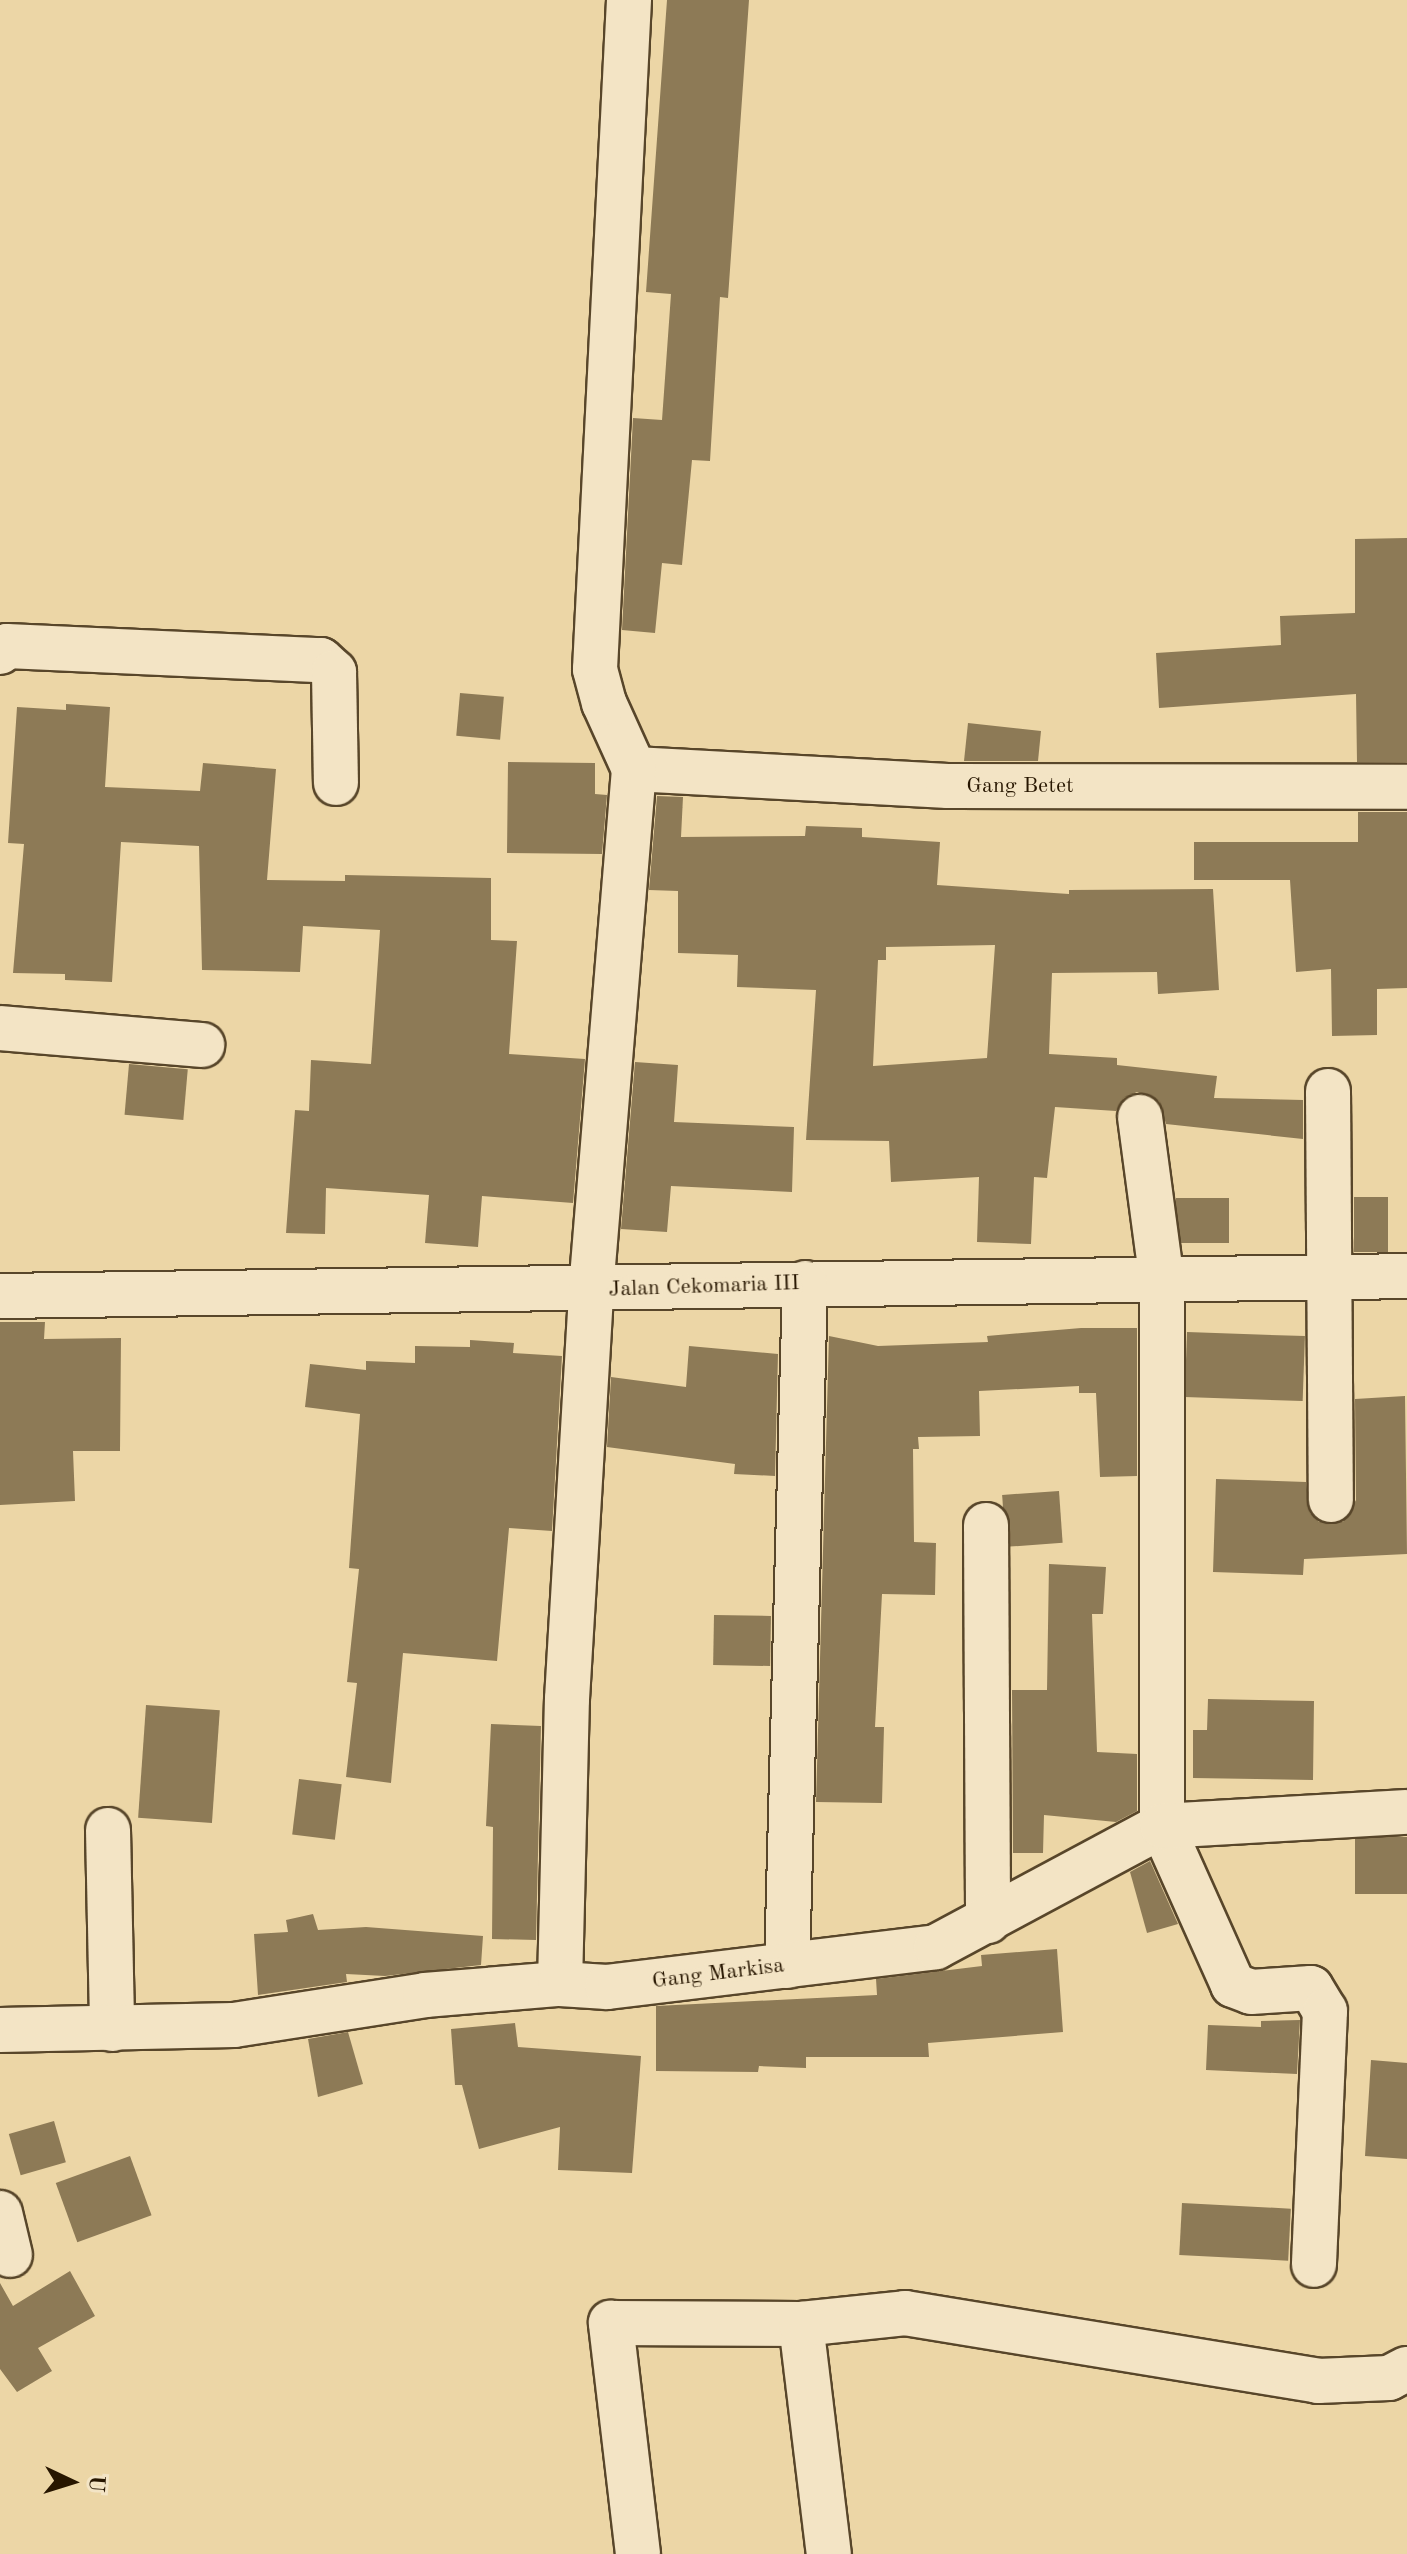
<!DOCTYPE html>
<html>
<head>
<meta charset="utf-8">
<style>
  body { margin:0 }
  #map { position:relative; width:1407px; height:2554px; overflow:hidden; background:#ecd6a6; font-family:"Old Standard TT",serif }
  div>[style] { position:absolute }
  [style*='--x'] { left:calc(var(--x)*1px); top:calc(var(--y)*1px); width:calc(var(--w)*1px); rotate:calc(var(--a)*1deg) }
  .building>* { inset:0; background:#8d7a56; transform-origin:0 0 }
  .roads { filter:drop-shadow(2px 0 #58462a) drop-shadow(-2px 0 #58462a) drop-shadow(0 2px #58462a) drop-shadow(0 -2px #58462a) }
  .minor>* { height:44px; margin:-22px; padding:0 22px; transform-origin:22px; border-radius:22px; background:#f3e4c5 }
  span { translate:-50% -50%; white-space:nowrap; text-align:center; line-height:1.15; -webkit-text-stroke:7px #f3e4c5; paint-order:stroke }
  .street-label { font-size:22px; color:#271600 }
  .north { position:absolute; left:32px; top:2442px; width:80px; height:80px; -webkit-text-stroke:6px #f3e4c5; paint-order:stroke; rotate:94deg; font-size:22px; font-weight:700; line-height:32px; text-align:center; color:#271600 }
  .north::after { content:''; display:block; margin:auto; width:28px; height:36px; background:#271600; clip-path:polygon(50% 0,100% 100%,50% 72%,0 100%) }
</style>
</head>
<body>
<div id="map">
  <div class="building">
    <i style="clip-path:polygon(667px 0,749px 0,728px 298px,720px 297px,710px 461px,692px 460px,682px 565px,662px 563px,655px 633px,622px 630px,633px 418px,662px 420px,671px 294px,646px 292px)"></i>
    <i style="clip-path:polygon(1407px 538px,1407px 762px,1357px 762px,1356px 694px,1159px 708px,1156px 653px,1281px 645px,1280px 616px,1355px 613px,1355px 539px)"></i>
    <i style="left:460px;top:693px;width:44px;height:43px;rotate:5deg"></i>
    <i style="clip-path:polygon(66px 704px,110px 707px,105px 787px,200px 791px,203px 763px,276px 769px,267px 880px,345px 881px,345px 875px,491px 878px,491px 940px,517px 941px,509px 1054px,585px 1059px,573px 1203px,482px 1196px,478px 1247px,425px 1243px,429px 1195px,326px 1188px,325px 1234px,286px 1233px,295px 1110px,309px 1111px,311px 1060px,371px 1064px,380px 930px,303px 926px,300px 972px,202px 970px,199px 846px,121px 842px,112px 982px,65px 980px,65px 974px,13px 973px,24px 844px,8px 843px,17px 707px,66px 710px)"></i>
    <i style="clip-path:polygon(968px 723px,1041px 731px,1038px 761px,964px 761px)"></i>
    <i style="clip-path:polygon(508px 762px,595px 763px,595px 794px,607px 795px,602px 854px,507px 853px)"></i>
    <i style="clip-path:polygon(evenodd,657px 796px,683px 797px,681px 837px,805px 836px,806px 826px,862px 828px,862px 837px,940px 842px,937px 885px,1069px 894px,1069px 890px,1213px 889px,1219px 990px,1158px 994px,1157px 972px,1052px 973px,1049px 1054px,1117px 1058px,1117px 1065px,1217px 1076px,1214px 1098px,1303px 1100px,1303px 1139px,1166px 1124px,1159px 1101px,1137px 1092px,1124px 1098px,1116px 1111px,1055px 1107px,1047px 1178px,1034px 1177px,1031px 1244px,977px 1242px,979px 1177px,891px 1182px,889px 1141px,806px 1140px,816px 990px,737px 987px,738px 955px,678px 953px,678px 891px,649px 890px,657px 796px,995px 945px,987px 1058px,873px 1066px,878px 960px,886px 960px,886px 947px,995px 945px)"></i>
    <i style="clip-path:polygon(1358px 812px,1407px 812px,1407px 988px,1377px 989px,1377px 1035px,1332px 1036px,1331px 969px,1296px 972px,1290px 880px,1194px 880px,1194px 842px,1358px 842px)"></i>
    <i style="clip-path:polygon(635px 1062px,678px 1065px,674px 1122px,794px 1127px,792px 1192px,671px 1186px,667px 1232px,621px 1229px)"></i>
    <i style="left:129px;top:1064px;width:59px;height:51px;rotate:5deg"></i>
    <i style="left:1354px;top:1197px;width:34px;height:55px"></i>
    <i style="left:1176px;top:1198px;width:53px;height:45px"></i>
    <i style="clip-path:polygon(0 1322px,45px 1322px,44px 1339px,121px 1338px,120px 1451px,73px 1451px,75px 1501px,0 1505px)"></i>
    <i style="clip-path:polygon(1081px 1328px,1137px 1328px,1137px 1476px,1100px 1477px,1096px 1393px,1079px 1393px,1079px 1386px,979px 1391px,980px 1436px,918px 1437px,919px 1449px,913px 1449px,914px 1542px,936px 1543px,935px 1595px,882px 1594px,875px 1727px,884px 1727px,882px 1803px,816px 1802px,829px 1336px,878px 1346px,988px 1342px,987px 1336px)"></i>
    <i style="left:1187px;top:1332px;width:118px;height:65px;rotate:2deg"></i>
    <i style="clip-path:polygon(470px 1340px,514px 1343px,513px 1353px,562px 1356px,552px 1531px,509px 1528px,497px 1661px,403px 1653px,391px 1783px,346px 1777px,357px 1683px,347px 1682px,359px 1569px,349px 1568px,360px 1414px,305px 1407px,310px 1364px,366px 1370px,366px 1361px,415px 1363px,415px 1346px,470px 1347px)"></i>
    <i style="clip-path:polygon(689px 1346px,778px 1354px,775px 1476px,734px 1474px,735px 1464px,607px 1447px,611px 1377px,686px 1387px)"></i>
    <i style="clip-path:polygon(1405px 1396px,1407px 1554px,1304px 1559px,1303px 1575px,1213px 1572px,1216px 1479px,1306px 1482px,1310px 1513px,1319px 1522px,1343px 1522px,1356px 1500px,1355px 1399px)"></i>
    <i style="left:1059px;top:1491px;width:52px;height:57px;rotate:86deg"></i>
    <i style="clip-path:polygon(1049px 1564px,1106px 1567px,1103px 1614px,1092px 1614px,1097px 1752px,1137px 1754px,1137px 1811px,1116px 1822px,1044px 1815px,1043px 1853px,1013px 1853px,1012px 1690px,1047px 1690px)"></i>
    <i style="left:714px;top:1615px;width:57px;height:50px;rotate:1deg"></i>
    <i style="clip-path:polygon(1208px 1699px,1314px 1701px,1313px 1780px,1193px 1778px,1193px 1730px,1207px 1730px)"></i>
    <i style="left:146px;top:1705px;width:74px;height:113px;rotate:4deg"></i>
    <i style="clip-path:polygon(491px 1724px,541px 1726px,536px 1940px,492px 1939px,493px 1827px,486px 1826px)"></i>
    <i style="left:299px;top:1779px;width:43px;height:56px;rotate:7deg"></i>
    <i style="left:1407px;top:1837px;width:57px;height:52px;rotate:90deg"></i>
    <i style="clip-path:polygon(1150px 1861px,1178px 1924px,1147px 1933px,1130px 1872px)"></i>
    <i style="clip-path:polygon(313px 1914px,318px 1930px,366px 1927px,483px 1936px,481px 1965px,385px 1976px,346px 1974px,347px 1982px,258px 1995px,254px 1934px,288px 1932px,286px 1920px)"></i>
    <i style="clip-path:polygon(1057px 1949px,1063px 2032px,928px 2043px,929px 2057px,806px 2057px,806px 2068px,759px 2066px,758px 2072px,656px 2071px,656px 2006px,877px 1995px,876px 1979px,982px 1966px,981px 1955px)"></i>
    <i style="clip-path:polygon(1300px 2020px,1297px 2074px,1206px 2070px,1208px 2025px,1261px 2027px,1261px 2021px)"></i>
    <i style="clip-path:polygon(515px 2023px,518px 2047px,641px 2056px,632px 2173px,558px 2170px,560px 2127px,479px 2149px,462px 2085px,455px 2085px,451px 2029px)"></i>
    <i style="clip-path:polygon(348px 2032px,363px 2084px,318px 2097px,308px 2039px)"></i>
    <i style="clip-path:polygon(1371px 2060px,1407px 2063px,1407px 2159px,1365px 2156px)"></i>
    <i style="left:54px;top:2121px;width:43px;height:47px;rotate:74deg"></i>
    <i style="left:130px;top:2156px;width:63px;height:79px;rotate:70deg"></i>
    <i style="left:1182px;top:2203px;width:109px;height:52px;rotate:3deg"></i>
    <i style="clip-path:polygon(70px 2271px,95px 2316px,38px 2348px,52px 2371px,17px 2392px,0 2369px,0 2283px,13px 2306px)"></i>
  </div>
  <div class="roads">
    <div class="minor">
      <i style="--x:0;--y:652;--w:9;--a:-41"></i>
      <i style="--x:7;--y:646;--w:314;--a:2.6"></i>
      <i style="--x:321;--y:660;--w:18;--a:43"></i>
      <i style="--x:334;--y:672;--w:111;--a:89"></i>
      <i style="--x:634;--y:769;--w:314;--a:3.1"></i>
      <i style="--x:948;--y:786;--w:459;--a:0.1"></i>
      <i style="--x:0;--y:1028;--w:203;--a:4.8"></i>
      <i style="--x:1328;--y:1091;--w:409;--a:89.6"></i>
      <i style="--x:1140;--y:1117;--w:166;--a:82.4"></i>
      <i style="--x:1162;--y:1282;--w:544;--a:90"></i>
      <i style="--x:1162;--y:1826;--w:174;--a:65.9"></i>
      <i style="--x:1233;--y:1985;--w:19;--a:21"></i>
      <i style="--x:1251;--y:1992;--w:60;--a:-3.8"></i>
      <i style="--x:1311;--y:1988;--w:27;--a:59"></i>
      <i style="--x:1325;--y:2011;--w:254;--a:92.5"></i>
      <i style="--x:0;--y:1296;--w:1407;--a:-0.81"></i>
      <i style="--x:986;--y:1525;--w:396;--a:89.7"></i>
      <i style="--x:108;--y:1830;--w:199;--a:88.8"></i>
      <i style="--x:787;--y:1966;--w:683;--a:-88.49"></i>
      <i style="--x:560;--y:1984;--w:285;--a:-88.6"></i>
      <i style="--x:567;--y:1699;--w:410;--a:-86.6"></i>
      <i style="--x:591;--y:1290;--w:523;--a:-85.28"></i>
      <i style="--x:634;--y:769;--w:72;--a:-114.4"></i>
      <i style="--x:604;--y:703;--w:35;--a:-105"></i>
      <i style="--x:595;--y:669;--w:670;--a:-87.09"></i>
      <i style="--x:0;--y:2030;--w:234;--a:-1.2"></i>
      <i style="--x:234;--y:2025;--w:193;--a:-8.9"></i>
      <i style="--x:425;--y:1995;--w:135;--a:-4.7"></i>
      <i style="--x:560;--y:1984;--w:47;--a:3.7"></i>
      <i style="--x:607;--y:1987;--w:331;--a:-6.9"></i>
      <i style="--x:936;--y:1947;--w:256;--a:-28.2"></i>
      <i style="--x:1162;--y:1826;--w:245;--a:-3.3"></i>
      <i style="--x:0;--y:2213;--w:43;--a:76.6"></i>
      <i style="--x:801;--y:2324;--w:232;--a:83.1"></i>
      <i style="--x:638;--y:2554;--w:233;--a:-96.7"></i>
      <i style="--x:611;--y:2323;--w:190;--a:0.3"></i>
      <i style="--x:801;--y:2324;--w:105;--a:-6"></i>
      <i style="--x:905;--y:2313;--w:419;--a:9.3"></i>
      <i style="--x:1318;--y:2381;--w:71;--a:-2.4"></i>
      <i style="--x:1389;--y:2378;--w:20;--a:-27"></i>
    </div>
  </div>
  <div class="street-label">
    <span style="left:1020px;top:787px">Gang Betet</span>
    <span style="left:704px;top:1287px;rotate:-2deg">Jalan Cekomaria III</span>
    <span style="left:718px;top:1974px;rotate:-7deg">Gang Markisa</span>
  </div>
  <div class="north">U</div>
</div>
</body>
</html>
